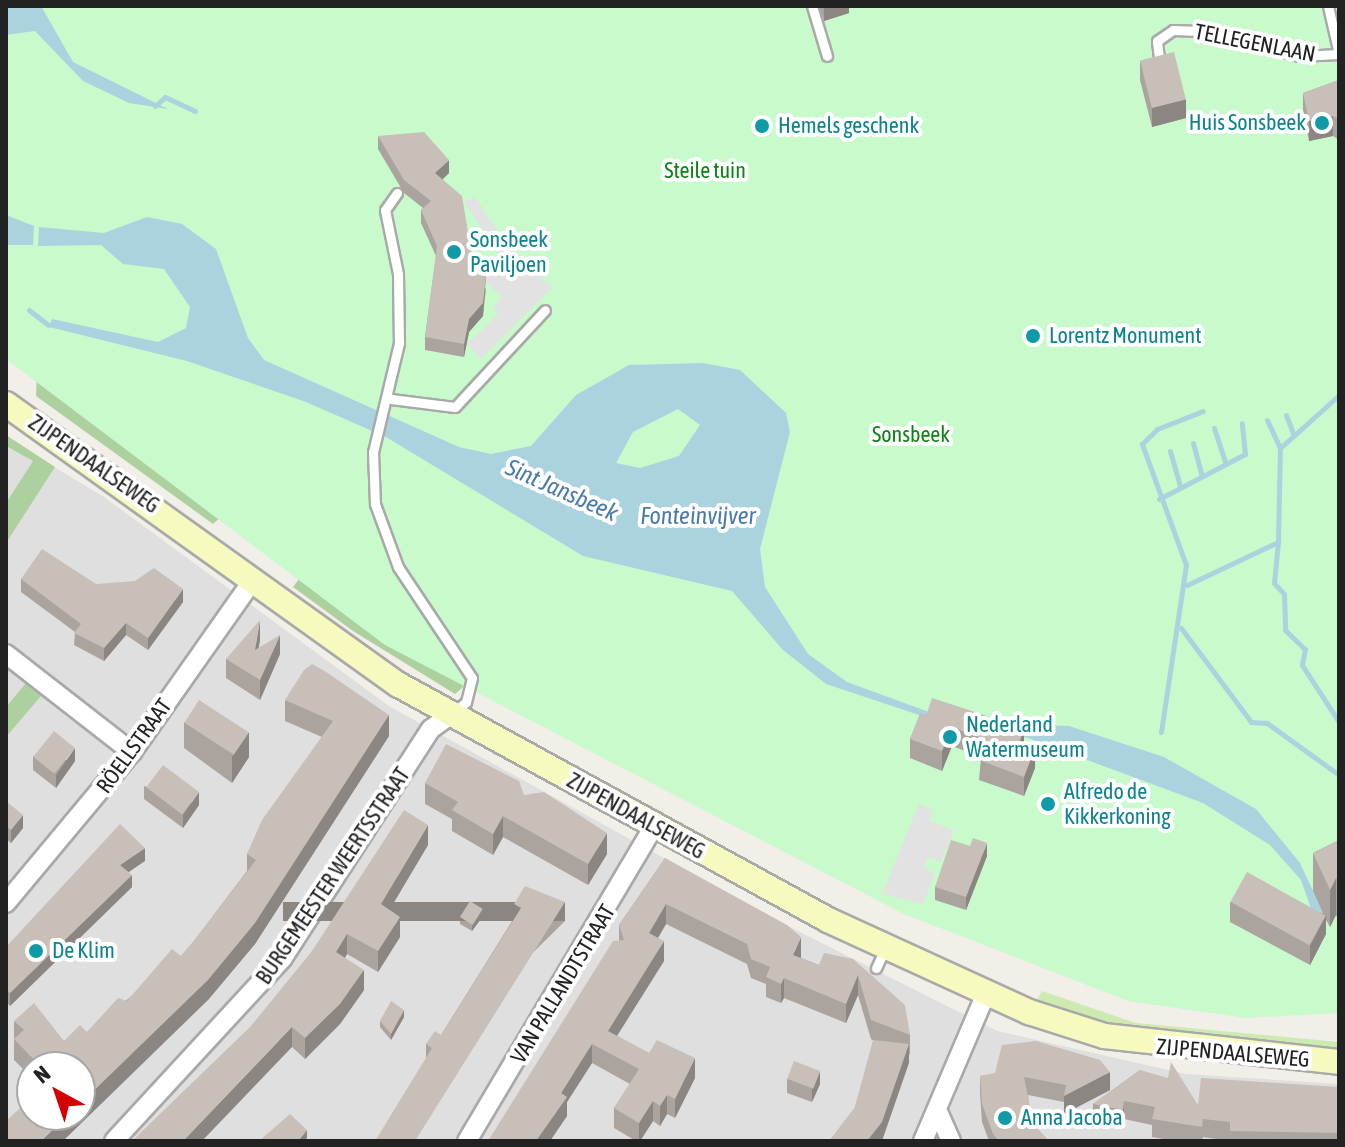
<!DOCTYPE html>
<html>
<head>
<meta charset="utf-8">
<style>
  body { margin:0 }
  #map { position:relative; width:1345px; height:1147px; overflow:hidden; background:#f2efe9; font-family:"Asap Condensed",sans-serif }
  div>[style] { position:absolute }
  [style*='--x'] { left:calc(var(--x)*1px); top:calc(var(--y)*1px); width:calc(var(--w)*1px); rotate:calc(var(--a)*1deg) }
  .residential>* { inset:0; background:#e0dfdf }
  .grass>* { inset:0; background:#cdebb0 }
  .forest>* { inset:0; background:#add19e }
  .park>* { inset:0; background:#c8facc }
  .parking>* { inset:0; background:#e2e2e2 }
  .water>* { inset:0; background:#aad3df }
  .stream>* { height:5px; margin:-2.5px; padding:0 2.5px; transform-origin:2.5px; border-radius:2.5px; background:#aad3df }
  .roads { filter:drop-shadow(2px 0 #a9a9a9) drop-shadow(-2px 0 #a9a9a9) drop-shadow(0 2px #a9a9a9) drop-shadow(0 -2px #a9a9a9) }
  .lane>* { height:9px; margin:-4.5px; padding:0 4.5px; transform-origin:4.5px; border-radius:4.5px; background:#fff }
  .street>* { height:18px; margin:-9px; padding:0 9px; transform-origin:9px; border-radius:9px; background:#fff }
  .secondary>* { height:24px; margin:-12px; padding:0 12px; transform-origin:12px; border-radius:12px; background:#f7fabf }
  .wall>* { inset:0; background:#aba49e }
  .shaded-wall>* { inset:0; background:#8b8681; transform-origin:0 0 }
  .building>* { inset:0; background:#c7bfb8; transform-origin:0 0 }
  .dots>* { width:22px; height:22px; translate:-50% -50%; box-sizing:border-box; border:4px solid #fff; border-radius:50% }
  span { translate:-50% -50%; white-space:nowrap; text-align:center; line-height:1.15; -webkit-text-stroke:8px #fff; paint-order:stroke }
  .street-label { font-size:22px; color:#222 }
  .culture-label { font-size:22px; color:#0d838f }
  .right { translate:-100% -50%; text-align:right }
  .left { translate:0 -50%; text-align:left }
  .park-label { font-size:22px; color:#0c8416 }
  .water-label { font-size:24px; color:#4a7aab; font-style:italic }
  .frame { position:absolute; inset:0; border:8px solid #222; pointer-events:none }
  .north { position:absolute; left:16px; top:1051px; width:80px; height:80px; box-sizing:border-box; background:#fff; border:2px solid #a7a7a7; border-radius:50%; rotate:320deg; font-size:22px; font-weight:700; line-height:32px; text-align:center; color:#222 }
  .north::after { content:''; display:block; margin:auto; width:28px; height:36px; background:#d40000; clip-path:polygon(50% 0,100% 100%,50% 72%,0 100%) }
</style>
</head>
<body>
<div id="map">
  <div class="residential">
    <i style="clip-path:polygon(evenodd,6px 438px,104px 497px,389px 706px,778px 921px,997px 1031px,1186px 1074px,1339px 1084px,1339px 1141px,6px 1141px,6px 438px,32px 1067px,80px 1067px,80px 1115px,32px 1115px,32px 1067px)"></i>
  </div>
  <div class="grass">
    <i style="clip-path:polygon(1042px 991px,1136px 1023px,1339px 1042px,1339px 1053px,1113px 1029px,1036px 1002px)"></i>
  </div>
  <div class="forest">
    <i style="clip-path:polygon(37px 374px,224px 514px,213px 524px,36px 396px)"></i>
    <i style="clip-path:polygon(6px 435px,55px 467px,6px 543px,6px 503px,33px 461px,6px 446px)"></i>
    <i style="clip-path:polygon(302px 575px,464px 683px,462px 688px,455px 694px,353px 631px,293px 587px)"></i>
    <i style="clip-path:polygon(31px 677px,47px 689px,6px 737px,6px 707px)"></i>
  </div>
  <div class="park">
    <i style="clip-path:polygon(6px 6px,1339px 6px,1339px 1013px,1246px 1018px,1128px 1001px,904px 914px,385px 645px,6px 359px)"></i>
  </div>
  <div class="parking">
    <i style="clip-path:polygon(475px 197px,501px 236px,552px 288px,481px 359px,467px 344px,498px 314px,493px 307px,502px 298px,479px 274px,499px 254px,464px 202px)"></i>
    <i style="clip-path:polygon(919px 804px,933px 810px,929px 820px,954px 831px,941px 862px,928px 857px,923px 867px,935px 874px,923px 904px,882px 894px)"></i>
  </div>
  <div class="water">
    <i style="clip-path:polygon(6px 6px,41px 6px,73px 62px,168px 109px,129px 103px,83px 81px,35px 31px,6px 35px)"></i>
    <i style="clip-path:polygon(6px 215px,34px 226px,33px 245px,6px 245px)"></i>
    <i style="clip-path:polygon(evenodd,147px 217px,182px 224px,216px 249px,248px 338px,264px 360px,459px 447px,491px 454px,531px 446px,576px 395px,629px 365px,703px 363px,740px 370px,786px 413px,790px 432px,760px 549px,765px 587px,808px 654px,847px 682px,959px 723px,1069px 726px,1164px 757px,1256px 809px,1300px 863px,1327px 921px,1315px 920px,1301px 880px,1270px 845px,1203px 803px,1028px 738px,989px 729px,979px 735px,826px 684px,783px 650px,732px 591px,583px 556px,386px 437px,306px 402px,187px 361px,49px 327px,52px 319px,158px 342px,186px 328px,190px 307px,164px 269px,123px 264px,101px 245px,38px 246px,39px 227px,104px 233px,147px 217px,678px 409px,700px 425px,679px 456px,640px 468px,616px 463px,633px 432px,678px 409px)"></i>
  </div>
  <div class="stream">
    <i style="--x:155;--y:106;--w:13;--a:-42"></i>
    <i style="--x:165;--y:97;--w:33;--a:25"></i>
    <i style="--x:29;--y:310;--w:24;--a:38"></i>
    <i style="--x:1286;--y:415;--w:22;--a:69"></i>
    <i style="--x:1267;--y:420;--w:31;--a:65"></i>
    <i style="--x:1214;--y:428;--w:36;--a:72"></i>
    <i style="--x:1193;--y:443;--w:34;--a:75"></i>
    <i style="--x:1170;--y:451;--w:37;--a:74"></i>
    <i style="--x:1159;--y:499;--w:97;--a:-27.6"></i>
    <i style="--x:1245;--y:454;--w:31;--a:-96"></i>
    <i style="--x:1278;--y:542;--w:41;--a:95.6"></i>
    <i style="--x:1274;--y:583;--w:15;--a:48"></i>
    <i style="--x:1284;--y:594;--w:36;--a:88"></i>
    <i style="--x:1285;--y:630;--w:28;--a:44"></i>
    <i style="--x:1305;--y:649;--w:16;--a:101"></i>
    <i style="--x:1302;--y:665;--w:68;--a:57"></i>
    <i style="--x:1187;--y:585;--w:101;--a:-25.3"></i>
    <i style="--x:1278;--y:542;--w:94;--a:-88.8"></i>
    <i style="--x:1280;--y:448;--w:79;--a:-41.9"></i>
    <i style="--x:1181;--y:628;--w:117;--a:53.3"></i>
    <i style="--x:1251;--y:722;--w:16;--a:4"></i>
    <i style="--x:1267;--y:723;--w:89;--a:35.8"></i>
    <i style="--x:1161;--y:732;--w:169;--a:-81.5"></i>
    <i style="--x:1186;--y:565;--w:129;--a:-110"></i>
    <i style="--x:1142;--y:444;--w:21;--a:-45"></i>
    <i style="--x:1157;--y:429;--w:49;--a:-21.4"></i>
  </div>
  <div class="roads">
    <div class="lane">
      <i style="--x:812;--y:6;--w:52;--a:73.3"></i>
      <i style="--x:1160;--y:66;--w:25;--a:-97"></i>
      <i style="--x:1157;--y:41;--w:19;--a:-35"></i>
      <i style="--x:1173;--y:30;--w:35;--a:2"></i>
      <i style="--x:1208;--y:31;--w:94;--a:15.4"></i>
      <i style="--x:1299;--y:56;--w:40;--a:-2.9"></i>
      <i style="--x:1339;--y:54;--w:49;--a:-102.9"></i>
      <i style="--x:397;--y:193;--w:21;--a:125"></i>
      <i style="--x:385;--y:210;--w:65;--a:78.5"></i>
      <i style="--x:398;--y:274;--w:69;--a:89.2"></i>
      <i style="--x:399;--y:343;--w:112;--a:103.4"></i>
      <i style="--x:373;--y:452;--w:52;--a:87.8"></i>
      <i style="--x:375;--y:504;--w:67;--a:69.9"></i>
      <i style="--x:398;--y:567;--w:133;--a:56.3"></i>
      <i style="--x:472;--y:678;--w:25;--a:104"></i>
      <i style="--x:466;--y:702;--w:17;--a:140"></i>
      <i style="--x:391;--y:399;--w:64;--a:7.1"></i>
      <i style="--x:455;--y:407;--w:132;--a:-47.1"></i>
      <i style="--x:876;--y:968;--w:23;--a:-65"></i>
    </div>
    <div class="street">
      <i style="--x:6;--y:654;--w:160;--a:37.9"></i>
      <i style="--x:6;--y:903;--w:197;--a:-50.2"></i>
      <i style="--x:132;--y:752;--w:209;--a:-54.9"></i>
      <i style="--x:939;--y:1114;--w:30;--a:66"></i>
      <i style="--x:114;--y:1141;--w:248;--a:-47.3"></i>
      <i style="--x:282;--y:959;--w:274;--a:-57.1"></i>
      <i style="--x:431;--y:729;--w:24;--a:-36"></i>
      <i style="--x:467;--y:1141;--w:366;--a:-59.3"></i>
      <i style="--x:923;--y:1141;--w:161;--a:-66.9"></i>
    </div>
    <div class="secondary">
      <i style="--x:6;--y:404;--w:483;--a:35.6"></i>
      <i style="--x:399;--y:685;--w:489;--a:28.7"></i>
      <i style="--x:828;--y:920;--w:221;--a:24.6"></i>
      <i style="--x:1029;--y:1012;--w:79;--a:17.7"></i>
      <i style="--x:1104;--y:1036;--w:236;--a:6.3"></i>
    </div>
  </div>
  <div class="wall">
    <i style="clip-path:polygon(819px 6px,849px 6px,849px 13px,824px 21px)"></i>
    <i style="clip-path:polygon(1140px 61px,1186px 118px,1152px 127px,1140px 80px)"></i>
    <i style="clip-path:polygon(1339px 80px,1339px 140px,1333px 136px,1309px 141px,1303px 113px,1303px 93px)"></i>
    <i style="clip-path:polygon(378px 136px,449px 173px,443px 179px,475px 274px,486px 289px,483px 316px,469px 332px,464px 357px,425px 350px,425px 337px,436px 256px,421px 223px,421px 210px,423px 208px,404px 193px,378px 149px)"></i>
    <i style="clip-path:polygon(21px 579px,96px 584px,183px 602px,148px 650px,126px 635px,104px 661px,74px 645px,75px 632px,21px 592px)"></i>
    <i style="clip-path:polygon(260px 640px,258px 648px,280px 654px,260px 700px,226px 678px,226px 659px)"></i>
    <i style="clip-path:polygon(285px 700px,389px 736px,255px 944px,208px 1000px,80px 1067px,32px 1067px,32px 1078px,14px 1060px,14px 1021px,64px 1041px,87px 1032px,181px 956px,194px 941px,247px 871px,247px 854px,322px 737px,285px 721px)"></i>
    <i style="clip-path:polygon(920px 714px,1024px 745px,1035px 768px,1024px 796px,979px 780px,981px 757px,952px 746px,942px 771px,910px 758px,910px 739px)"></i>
    <i style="clip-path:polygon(184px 722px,249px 757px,232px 783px,184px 748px)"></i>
    <i style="clip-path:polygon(33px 756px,75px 761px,56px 788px,33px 770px)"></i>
    <i style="clip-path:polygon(425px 783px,524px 795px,607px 854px,588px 885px,503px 837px,493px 855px,452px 831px,452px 819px,425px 804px)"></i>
    <i style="clip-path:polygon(144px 786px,199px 805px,183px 828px,144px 799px)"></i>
    <i style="clip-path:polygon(6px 801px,23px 828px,11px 843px,6px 839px)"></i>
    <i style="clip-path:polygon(1339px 840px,1339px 921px,1336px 915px,1330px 927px,1326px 920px,1326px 934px,1310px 965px,1230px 922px,1230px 902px,1323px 913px,1313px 891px,1313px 853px)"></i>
    <i style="clip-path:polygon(428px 845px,390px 909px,400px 937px,378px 972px,347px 954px,345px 958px,364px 990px,340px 1024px,305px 1059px,292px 1047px,251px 1026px)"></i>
    <i style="clip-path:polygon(970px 846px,987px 856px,966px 910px,935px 900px,935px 887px)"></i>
    <i style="clip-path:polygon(665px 858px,801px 957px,801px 958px,819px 965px,853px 959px,910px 1035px,910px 1055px,909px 1054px,909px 1063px,855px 1107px,874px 1041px,871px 1039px,858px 995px,846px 1023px,784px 998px,781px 1003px,766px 997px,766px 984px,751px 978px,747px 964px,666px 924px,658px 938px,664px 961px,617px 1036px,695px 1078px,675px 1118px,667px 1114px,660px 1126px,653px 1121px,640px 1141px,636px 1141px,614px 1128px,614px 1108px,630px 1084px,592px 1063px,567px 1102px,567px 1116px,550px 1141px,619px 941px,619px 925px)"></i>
    <i style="clip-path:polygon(145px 861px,128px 872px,132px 887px,10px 1006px,6px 1002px,6px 947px)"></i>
    <i style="clip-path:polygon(514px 904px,565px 921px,426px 1058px,426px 1044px,441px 1035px,514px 918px)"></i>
    <i style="clip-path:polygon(483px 916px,472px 931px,460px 924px,460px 917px)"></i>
    <i style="clip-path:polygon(404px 1017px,391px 1040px,380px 1027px,380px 1021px)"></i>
    <i style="clip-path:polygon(1100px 1060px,1110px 1090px,1064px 1114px,1064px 1102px,1028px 1095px,1031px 1122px,1049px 1141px,989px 1141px,982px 1122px,980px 1094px,980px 1076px)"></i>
    <i style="clip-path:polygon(1140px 1070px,1198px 1105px,1339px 1087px,1339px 1141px,1230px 1141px,1203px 1137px,1202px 1141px,1175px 1141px,1152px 1137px,1152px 1125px,1124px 1119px,1123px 1128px,1093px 1122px,1093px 1104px)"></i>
    <i style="clip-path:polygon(787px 1079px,820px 1084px,812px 1102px,787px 1093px)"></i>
  </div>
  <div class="shaded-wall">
    <i style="clip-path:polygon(829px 6px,849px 6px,849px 13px,824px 21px,824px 7px)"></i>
    <i style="clip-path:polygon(1186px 99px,1186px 118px,1152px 127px,1152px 107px)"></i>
    <i style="clip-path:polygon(1333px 116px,1333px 136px,1309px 141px,1309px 121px)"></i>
    <i style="clip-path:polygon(449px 160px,449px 173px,435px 186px,435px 173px)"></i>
    <i style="clip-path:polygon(486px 276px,483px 316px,469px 332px,464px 357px,464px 344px,469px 319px)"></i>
    <i style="clip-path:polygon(183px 589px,183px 602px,148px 650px,148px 638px)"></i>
    <i style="clip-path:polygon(260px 620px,260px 640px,255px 670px,255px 650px)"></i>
    <i style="clip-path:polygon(126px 623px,126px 635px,104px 661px,104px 648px)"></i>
    <i style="clip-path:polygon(280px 635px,280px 654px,260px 700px,260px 680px)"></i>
    <i style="clip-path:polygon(389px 715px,389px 736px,255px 944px,208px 1000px,63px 1141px,41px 1141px,68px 1115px,80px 1115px,80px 1104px)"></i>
    <i style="clip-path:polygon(952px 727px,952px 746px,942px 771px,942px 751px)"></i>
    <i style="clip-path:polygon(1024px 728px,1024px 748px,1019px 743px)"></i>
    <i style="clip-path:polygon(249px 732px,249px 757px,232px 783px,232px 757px)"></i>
    <i style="clip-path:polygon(75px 748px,75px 761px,56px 788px,56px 775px)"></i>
    <i style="clip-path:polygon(1035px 748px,1035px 768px,1024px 796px,1024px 777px)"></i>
    <i style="clip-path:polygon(199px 792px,199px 805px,183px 828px,183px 815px)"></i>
    <i style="clip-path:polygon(23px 815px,23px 828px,11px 843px,11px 830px)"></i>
    <i style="clip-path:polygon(503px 816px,503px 837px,493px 855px,493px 834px)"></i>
    <i style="clip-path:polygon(428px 825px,428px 845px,381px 924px,381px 904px)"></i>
    <i style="clip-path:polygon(607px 833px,607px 854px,588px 885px,588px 864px)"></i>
    <i style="clip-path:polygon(987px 843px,987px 856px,966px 910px,966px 897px)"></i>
    <i style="clip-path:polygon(145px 848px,145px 861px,120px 878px,120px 865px)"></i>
    <i style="clip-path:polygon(132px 875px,132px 887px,10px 1006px,10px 993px)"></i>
    <i style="clip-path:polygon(1336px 878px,1336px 915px,1330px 927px,1330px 890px)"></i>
    <i style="left:565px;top:902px;width:19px;height:282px;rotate:90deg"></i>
    <i style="clip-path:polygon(666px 904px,666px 924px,649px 953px,649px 933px)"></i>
    <i style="clip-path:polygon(483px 909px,483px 916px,472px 931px,472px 925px)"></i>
    <i style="clip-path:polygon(1326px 915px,1326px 934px,1310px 965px,1310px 946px)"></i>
    <i style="clip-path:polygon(400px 917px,400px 937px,378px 972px,378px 951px)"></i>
    <i style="clip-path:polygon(347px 934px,347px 954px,336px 972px,336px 952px)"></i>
    <i style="clip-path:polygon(801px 937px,801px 957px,793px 975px,793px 955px)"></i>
    <i style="clip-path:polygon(664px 941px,664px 961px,608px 1050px,608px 1031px)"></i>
    <i style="clip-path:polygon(364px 970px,364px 990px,340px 1024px,305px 1059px,305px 1038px)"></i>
    <i style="clip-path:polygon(858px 975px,858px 995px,846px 1023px,846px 1004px)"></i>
    <i style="clip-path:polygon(784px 978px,784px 998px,781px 1003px,781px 984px)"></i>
    <i style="clip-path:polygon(404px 1010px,404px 1017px,391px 1040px,391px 1034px)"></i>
    <i style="clip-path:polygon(292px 1027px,292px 1047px,202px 1141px,183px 1141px)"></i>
    <i style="clip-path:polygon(592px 1044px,592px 1063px,567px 1102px,567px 1116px,550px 1141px,536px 1141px,561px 1093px)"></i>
    <i style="clip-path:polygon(909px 1044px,909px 1063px,882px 1141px,867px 1141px)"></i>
    <i style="clip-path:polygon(695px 1058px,695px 1078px,675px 1118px,675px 1099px)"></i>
    <i style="clip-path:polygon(820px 1071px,820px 1084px,812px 1102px,812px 1089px)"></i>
    <i style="clip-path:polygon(1110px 1072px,1110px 1090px,1064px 1114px,1064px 1096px)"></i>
    <i style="clip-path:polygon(667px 1095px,667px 1114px,660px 1126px,660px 1106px)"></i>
    <i style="clip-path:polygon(653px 1101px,653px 1121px,640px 1141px,639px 1141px,639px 1123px)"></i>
    <i style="clip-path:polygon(1124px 1101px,1124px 1119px,1123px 1128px,1123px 1110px)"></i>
    <i style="clip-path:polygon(307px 1130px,307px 1138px,305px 1141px,298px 1141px)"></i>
  </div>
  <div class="building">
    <i style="left:1174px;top:52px;width:49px;height:35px;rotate:76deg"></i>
    <i style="clip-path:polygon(1339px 80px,1339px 120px,1333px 116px,1309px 121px,1303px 93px)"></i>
    <i style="clip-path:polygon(424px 132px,449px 160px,435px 173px,462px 196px,475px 274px,486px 276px,483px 303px,469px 319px,464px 344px,425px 337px,437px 246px,421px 210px,431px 201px,404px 180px,378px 136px)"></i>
    <i style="clip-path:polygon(42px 549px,96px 584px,135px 581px,154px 568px,183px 589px,148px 638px,126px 623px,104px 648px,74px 633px,81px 624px,21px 579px)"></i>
    <i style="clip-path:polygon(260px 620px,255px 650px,280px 635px,260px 680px,226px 659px)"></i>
    <i style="clip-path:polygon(312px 664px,323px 670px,389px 715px,255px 923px,208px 980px,80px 1104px,80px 1067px,41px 1067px,14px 1039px,24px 1030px,14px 1021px,34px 1003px,64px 1041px,80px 1025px,87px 1032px,118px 998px,127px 1001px,172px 949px,181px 956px,194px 941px,256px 860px,247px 854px,262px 820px,333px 721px,285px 700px,304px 670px)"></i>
    <i style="clip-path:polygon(932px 698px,1024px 728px,1019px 743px,1035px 748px,1024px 777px,979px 760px,987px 740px,952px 727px,942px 751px,910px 739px,920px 714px,926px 716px)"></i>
    <i style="left:199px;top:700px;width:59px;height:27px;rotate:33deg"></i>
    <i style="left:54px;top:731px;width:27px;height:33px;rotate:39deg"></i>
    <i style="clip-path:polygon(446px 744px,519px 781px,524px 795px,544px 792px,607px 833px,588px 864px,503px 816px,493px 834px,452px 810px,458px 802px,425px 783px)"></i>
    <i style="left:163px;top:765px;width:45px;height:28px;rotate:37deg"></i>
    <i style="clip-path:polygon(6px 801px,23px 815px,11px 830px,6px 826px)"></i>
    <i style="clip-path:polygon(404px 810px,428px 825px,381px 904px,400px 917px,378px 951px,347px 934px,336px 952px,364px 970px,340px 1004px,305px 1038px,292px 1027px,183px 1141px,132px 1141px,251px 1026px,312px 951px)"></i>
    <i style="clip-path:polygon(120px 824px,145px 848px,120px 865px,132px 875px,10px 993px,6px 990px,6px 947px)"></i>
    <i style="clip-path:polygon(973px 838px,987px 843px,966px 897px,935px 887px,951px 840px,970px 846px)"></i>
    <i style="clip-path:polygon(1339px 840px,1339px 883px,1336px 878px,1330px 890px,1313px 853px)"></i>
    <i style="clip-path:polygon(665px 858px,787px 925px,801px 937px,793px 955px,819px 965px,824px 953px,853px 959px,905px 1005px,910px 1035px,871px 1020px,858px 975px,846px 1004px,784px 978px,781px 984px,766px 977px,770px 967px,751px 959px,747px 944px,666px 904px,649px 933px,664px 941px,608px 1031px,649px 1053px,657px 1040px,695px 1058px,675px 1099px,667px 1095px,660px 1106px,653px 1101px,639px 1123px,614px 1108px,639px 1069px,592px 1044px,561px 1093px,567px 1097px,536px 1141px,488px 1141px,613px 941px,624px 940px,619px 925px)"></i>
    <i style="left:1247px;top:872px;width:90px;height:34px;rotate:29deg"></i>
    <i style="clip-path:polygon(525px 886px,565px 902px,415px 1141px,375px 1141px,432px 1048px,426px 1044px,435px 1031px,441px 1035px,521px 908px,514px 904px)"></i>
    <i style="left:470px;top:901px;width:15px;height:19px;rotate:32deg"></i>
    <i style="clip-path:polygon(391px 1001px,404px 1010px,391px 1034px,380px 1021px)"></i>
    <i style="clip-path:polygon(873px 1040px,909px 1044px,882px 1122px,867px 1141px,829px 1141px,855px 1107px)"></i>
    <i style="clip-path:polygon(1036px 1041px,1100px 1060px,1110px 1072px,1064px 1096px,1066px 1085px,1024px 1077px,1031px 1113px,1026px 1116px,1049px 1141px,999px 1141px,993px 1134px,982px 1104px,980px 1076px,995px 1073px,1002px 1045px)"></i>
    <i style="left:794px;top:1061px;width:28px;height:19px;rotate:21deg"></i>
    <i style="clip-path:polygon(1171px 1062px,1198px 1105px,1201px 1078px,1339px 1087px,1339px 1133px,1230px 1131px,1230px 1122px,1203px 1119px,1202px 1127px,1152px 1119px,1155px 1107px,1124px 1101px,1123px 1110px,1093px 1104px,1140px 1070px,1168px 1078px)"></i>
    <i style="clip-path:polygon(32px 1097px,32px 1115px,68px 1115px,41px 1141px,6px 1141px,6px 1121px)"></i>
    <i style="clip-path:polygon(290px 1114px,307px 1130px,298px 1141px,259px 1141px)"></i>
  </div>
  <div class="dots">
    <i style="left:1322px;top:123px;background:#0f9aa8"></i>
    <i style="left:762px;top:126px;background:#0f9aa8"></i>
    <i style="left:454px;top:252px;background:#0f9aa8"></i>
    <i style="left:1033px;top:336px;background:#0f9aa8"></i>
    <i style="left:950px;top:737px;background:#0f9aa8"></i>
    <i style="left:1048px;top:804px;background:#0f9aa8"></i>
    <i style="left:36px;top:951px;background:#0f9aa8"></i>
    <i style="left:1005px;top:1118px;background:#0f9aa8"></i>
  </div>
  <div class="street-label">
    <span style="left:1255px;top:43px;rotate:11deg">TELLEGENLAAN</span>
    <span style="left:94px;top:464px;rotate:35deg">ZIJPENDAALSEWEG</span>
    <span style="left:134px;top:746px;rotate:-54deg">RÖELLSTRAAT</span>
    <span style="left:636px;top:816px;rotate:29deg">ZIJPENDAALSEWEG</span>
    <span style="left:333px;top:876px;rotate:-56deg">BURGEMEESTER WEERTSSTRAAT</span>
    <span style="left:563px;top:984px;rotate:-59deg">VAN PALLANDTSTRAAT</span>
    <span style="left:1233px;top:1053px;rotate:5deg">ZIJPENDAALSEWEG</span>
  </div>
  <div class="culture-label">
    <span class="right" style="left:1306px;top:123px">Huis Sonsbeek</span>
    <span class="left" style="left:778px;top:126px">Hemels geschenk</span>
    <span class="left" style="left:470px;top:252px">Sonsbeek<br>Paviljoen</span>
    <span class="left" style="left:1049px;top:336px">Lorentz Monument</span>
    <span class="left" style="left:966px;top:737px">Nederland<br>Watermuseum</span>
    <span class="left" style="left:1064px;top:804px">Alfredo de<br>Kikkerkoning</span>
    <span class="left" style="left:52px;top:951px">De Klim</span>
    <span class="left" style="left:1021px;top:1118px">Anna Jacoba</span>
  </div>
  <div class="park-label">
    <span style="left:705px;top:171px">Steile tuin</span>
    <span style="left:911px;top:435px">Sonsbeek</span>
  </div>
  <div class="water-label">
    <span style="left:562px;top:490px;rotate:24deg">Sint Jansbeek</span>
    <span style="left:698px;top:516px">Fonteinvijver</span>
  </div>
  <div class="frame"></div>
  <div class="north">N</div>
</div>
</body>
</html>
